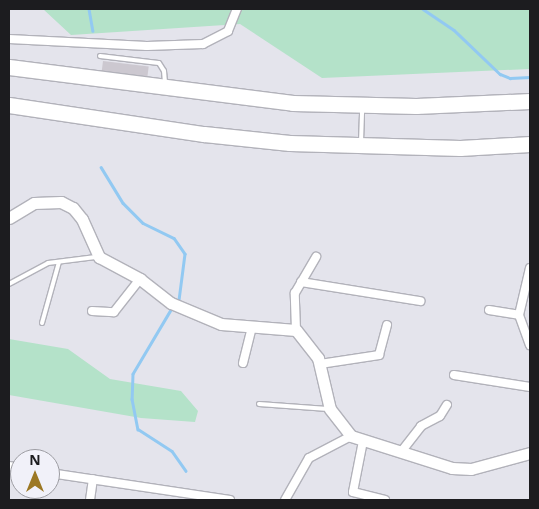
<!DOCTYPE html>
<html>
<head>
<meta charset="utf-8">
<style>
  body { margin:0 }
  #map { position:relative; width:539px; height:509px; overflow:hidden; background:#e4e4ec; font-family:"Noto Sans",sans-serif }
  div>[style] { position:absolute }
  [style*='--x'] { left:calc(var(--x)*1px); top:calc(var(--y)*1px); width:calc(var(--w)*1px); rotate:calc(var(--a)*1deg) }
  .green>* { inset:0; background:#b4e2c9 }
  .stream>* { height:2.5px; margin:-1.25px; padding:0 1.25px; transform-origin:1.25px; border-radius:1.25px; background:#92c9f2 }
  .building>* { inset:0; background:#ccc8d0; transform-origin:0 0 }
  .roads { filter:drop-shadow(1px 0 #b2b2ba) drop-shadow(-1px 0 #b2b2ba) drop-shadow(0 1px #b2b2ba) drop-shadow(0 -1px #b2b2ba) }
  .lane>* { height:4px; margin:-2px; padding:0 2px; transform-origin:2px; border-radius:2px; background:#fff }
  .street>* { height:8px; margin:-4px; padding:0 4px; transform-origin:4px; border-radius:4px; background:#fff }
  .secondary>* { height:11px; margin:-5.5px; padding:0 5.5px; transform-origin:5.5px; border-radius:5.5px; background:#fff }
  .highway>* { height:15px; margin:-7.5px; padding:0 7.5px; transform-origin:7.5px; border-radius:7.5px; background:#fff }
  span { translate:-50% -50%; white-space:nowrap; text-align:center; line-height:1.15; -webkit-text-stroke:4px #f1f1f9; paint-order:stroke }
  .frame { position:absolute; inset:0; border:10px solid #1c1c1f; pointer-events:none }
  .north { position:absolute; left:10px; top:449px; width:50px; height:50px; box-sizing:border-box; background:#f1f1f9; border:1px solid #9c9ca2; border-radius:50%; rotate:0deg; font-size:14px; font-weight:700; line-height:20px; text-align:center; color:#1c1c1f }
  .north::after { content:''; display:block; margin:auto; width:18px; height:22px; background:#9c7824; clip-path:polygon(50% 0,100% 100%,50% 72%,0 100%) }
</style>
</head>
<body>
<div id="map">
  <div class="green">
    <i style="clip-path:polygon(43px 9px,530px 9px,530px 69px,322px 78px,240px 24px,71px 35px)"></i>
    <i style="clip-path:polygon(9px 339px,68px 349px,110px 379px,181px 391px,198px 411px,195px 422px,141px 418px,9px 395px)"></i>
  </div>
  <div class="stream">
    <i style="--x:89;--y:9;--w:22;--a:80"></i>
    <i style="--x:423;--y:9;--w:37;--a:34"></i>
    <i style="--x:454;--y:30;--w:64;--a:43.7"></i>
    <i style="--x:500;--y:74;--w:11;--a:22"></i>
    <i style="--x:510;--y:78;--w:20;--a:-3"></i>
    <i style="--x:101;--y:167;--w:42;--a:58.6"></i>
    <i style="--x:123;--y:203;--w:28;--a:45"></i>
    <i style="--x:143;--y:223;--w:34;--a:26"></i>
    <i style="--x:174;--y:238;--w:19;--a:55"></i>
    <i style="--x:185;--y:254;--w:46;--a:97.4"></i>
    <i style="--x:171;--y:310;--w:74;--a:120.7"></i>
    <i style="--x:133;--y:374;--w:25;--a:92"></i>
    <i style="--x:132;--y:399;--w:31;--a:79"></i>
    <i style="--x:138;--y:429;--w:40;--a:32.9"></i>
    <i style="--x:172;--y:451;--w:24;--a:55"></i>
  </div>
  <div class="building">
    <i style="left:103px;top:61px;width:46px;height:13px;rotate:7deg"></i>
  </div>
  <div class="roads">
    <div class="lane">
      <i style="--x:100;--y:56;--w:59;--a:6.8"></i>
      <i style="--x:159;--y:63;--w:9;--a:58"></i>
      <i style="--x:164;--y:71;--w:12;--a:85"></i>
      <i style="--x:361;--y:142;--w:33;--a:-88"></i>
      <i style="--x:9;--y:284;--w:44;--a:-28.3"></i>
      <i style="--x:48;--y:263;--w:48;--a:-7.1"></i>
      <i style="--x:42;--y:323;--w:63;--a:-74.4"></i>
      <i style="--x:259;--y:404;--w:69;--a:4.1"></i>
    </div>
    <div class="street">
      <i style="--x:9;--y:39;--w:138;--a:2.9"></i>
      <i style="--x:147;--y:46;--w:56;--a:-2"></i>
      <i style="--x:203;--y:44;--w:28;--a:-27"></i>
      <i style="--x:228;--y:31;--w:24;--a:-68"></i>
      <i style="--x:530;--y:268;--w:48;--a:103.2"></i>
      <i style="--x:519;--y:315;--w:32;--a:70"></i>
      <i style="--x:301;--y:282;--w:121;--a:9.1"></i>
      <i style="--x:489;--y:310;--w:30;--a:9"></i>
      <i style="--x:92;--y:311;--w:22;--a:3"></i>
      <i style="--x:114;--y:312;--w:42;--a:-51.8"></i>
      <i style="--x:296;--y:330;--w:37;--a:-92"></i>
      <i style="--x:295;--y:293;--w:42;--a:-59.7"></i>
      <i style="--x:243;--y:363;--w:37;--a:-76"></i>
      <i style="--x:320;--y:364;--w:60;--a:-8.7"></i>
      <i style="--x:379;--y:355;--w:31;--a:-75"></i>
      <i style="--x:454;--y:375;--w:77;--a:9"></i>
      <i style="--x:363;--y:441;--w:52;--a:101.1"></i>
      <i style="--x:353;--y:492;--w:33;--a:14"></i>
      <i style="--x:401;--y:452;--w:33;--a:-52"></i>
      <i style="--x:421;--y:426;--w:21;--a:-28"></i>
      <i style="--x:440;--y:416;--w:13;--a:-58"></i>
      <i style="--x:9;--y:466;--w:11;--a:10"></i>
      <i style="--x:50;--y:473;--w:182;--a:8.5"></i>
      <i style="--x:90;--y:500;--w:21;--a:-82"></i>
      <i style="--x:285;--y:500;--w:48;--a:-60.3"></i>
      <i style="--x:309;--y:458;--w:47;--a:-27.6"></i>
    </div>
    <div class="secondary">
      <i style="--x:9;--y:218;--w:29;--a:-31"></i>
      <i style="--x:34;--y:203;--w:27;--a:-2"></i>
      <i style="--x:61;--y:202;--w:13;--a:27"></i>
      <i style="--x:73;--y:208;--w:14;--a:51"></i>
      <i style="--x:82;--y:219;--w:42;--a:65.9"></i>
      <i style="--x:99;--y:257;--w:47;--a:28.2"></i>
      <i style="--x:140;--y:279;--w:39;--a:38"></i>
      <i style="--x:171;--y:303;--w:54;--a:22.8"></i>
      <i style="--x:221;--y:324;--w:75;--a:4.6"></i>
      <i style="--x:296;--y:330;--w:36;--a:52"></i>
      <i style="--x:318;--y:358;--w:52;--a:76.8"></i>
      <i style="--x:330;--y:409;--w:34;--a:52"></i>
      <i style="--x:351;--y:436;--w:106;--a:17.6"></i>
      <i style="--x:452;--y:468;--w:19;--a:3"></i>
      <i style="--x:471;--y:469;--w:61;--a:-15.2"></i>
    </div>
    <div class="highway">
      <i style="--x:9;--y:67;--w:286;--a:7.2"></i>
      <i style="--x:293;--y:103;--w:123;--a:1.4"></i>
      <i style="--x:416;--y:106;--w:114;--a:-2.5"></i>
      <i style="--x:9;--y:105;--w:197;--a:8.5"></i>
      <i style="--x:204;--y:134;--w:86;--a:6"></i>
      <i style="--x:290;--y:143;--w:170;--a:1.7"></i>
      <i style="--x:460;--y:148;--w:70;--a:-3.3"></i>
    </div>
  </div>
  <div class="frame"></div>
  <div class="north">N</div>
</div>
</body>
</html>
